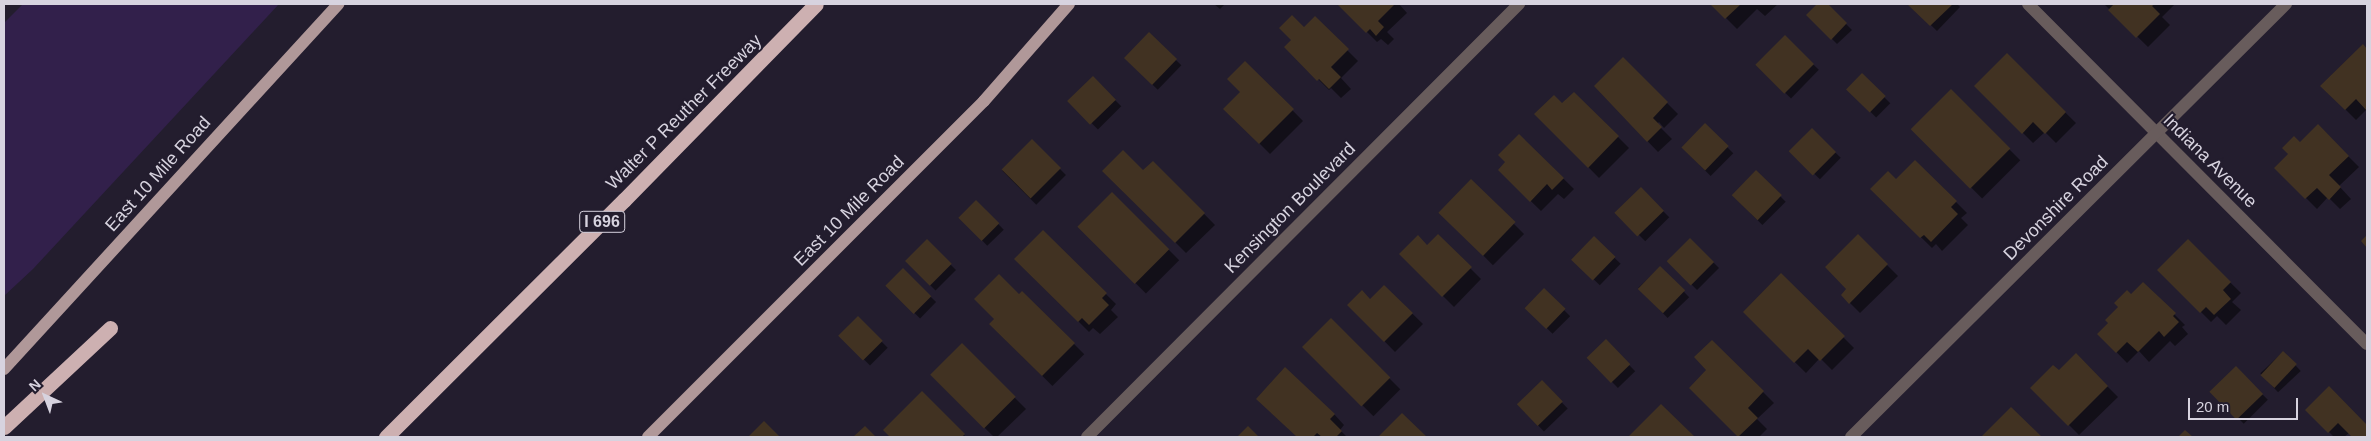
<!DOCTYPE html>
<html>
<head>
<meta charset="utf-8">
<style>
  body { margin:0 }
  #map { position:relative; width:2371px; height:441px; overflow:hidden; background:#231d2e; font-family:Helvetica,sans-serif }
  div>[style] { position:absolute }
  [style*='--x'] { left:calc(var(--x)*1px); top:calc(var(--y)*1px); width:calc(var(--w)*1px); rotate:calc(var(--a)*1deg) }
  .green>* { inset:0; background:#32204b }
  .shadow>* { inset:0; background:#0007; transform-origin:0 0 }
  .building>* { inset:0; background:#413222; transform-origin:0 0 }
  .minor>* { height:12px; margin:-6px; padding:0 6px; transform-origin:6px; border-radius:6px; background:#685c5c }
  .major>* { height:12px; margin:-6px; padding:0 6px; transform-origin:6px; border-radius:6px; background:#b09899 }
  .highway>* { height:15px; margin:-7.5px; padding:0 7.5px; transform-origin:7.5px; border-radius:7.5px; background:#cdb0b1 }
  span { translate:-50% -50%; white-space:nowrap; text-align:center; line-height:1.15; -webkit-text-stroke:4px #231d2e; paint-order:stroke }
  .shield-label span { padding:1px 4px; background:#231d2e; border:1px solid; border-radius:4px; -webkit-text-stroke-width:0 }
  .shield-label { font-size:16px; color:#d7d3df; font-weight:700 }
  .street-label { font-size:18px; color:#d7d3df }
  .frame { position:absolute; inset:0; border:5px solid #d7d3df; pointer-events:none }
  .north { position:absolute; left:20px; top:371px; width:50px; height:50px; -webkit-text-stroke:4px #231d2e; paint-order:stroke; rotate:317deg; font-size:14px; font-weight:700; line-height:20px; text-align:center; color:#d7d3df }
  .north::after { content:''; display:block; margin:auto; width:18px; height:22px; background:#d7d3df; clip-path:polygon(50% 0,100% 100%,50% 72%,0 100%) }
  .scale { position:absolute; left:2188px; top:398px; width:110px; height:22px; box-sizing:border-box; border:2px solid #d7d3df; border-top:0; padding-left:6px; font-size:15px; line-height:18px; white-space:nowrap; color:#d7d3df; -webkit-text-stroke:4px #231d2e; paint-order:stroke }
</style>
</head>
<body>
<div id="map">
  <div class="green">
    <i style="clip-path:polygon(23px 4px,279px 4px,33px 269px,4px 296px,4px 23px)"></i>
  </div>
  <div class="shadow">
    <i style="clip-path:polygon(1214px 4px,1225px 4px,1220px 9px)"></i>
    <i style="clip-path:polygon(1339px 4px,1399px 4px,1407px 13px,1387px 32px,1394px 39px,1388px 45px,1381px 39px,1377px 42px)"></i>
    <i style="clip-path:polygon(1712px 4px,1778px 4px,1765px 16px,1757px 9px,1737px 29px)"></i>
    <i style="clip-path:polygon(1819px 4px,1826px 4px,1852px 30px,1837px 44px,1808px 15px)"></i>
    <i style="clip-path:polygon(1909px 4px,1957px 4px,1960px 7px,1937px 31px)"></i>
    <i style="clip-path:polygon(2104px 4px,2175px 4px,2162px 17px,2170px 25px,2148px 47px)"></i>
    <i style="clip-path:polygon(1315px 18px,1358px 61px,1341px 78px,1351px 89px,1341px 98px,1331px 88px,1329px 90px,1286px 47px)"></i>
    <i style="left:1149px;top:34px;width:45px;height:34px;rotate:44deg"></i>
    <i style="left:1785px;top:37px;width:47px;height:40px;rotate:44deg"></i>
    <i style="clip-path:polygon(2363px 46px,2367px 50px,2367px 109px,2356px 120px,2322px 86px)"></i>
    <i style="clip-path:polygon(2007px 55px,2076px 123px,2056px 143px,2045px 132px,2033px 143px,1976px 86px)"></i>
    <i style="clip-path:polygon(1623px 59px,1678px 114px,1664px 128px,1659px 122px,1657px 124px,1672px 139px,1658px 152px,1628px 121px)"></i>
    <i style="clip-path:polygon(1245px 62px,1303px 121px,1270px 154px,1225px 109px,1241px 92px)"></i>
    <i style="left:1862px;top:75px;width:40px;height:20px;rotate:45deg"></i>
    <i style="left:1093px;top:78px;width:40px;height:33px;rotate:45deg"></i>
    <i style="left:1951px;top:91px;width:98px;height:54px;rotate:45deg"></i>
    <i style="clip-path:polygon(1574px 93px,1629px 148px,1599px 178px,1536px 114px,1562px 105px)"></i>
    <i style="left:1705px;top:125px;width:40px;height:32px;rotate:45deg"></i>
    <i style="clip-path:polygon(2318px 126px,2359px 167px,2339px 186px,2351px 199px,2340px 209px,2328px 197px,2317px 209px,2276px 168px)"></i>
    <i style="left:1812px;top:130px;width:40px;height:30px;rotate:44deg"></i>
    <i style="clip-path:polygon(1519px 135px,1574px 189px,1564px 199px,1558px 194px,1541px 211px,1499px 170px,1507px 162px)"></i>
    <i style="left:1032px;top:141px;width:48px;height:42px;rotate:45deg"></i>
    <i style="clip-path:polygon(1915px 161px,1967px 213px,1961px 218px,1968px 225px,1942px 251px,1936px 244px,1932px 248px,1872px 189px,1896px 181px)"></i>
    <i style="clip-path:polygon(1153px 162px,1215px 225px,1186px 253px,1104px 171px,1143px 172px)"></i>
    <i style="left:1756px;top:172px;width:42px;height:33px;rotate:45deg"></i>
    <i style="left:1471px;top:181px;width:75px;height:44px;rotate:45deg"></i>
    <i style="left:1641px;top:189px;width:40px;height:34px;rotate:45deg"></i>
    <i style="left:1112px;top:193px;width:95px;height:47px;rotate:45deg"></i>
    <i style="left:976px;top:201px;width:40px;height:23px;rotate:46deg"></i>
    <i style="clip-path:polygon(1043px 232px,1116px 304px,1111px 310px,1118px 317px,1100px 334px,1093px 328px,1089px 332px,1016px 259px)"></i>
    <i style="clip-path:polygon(1438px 236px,1481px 279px,1454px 307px,1401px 254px,1427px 246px)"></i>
    <i style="clip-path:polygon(1858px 236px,1898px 276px,1860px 313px,1842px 295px,1848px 289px)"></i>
    <i style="left:1594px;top:238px;width:37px;height:30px;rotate:44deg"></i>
    <i style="left:1690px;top:239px;width:41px;height:31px;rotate:45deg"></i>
    <i style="left:927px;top:241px;width:41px;height:29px;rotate:45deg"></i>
    <i style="clip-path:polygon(2188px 241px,2241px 293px,2232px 302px,2241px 310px,2226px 325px,2217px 316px,2211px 322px,2159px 270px)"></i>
    <i style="left:1660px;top:267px;width:42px;height:30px;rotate:46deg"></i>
    <i style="left:903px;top:270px;width:46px;height:23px;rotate:44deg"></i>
    <i style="clip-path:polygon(1781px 275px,1854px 348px,1832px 370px,1820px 358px,1806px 373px,1744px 312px)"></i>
    <i style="clip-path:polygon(2143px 283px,2185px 325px,2182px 327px,2188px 334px,2175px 346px,2170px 341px,2149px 362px,2139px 351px,2127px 363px,2099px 334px)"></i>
    <i style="clip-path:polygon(1384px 286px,1423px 324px,1395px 352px,1349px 305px,1370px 300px)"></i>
    <i style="left:1544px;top:290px;width:37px;height:25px;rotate:45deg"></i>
    <i style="left:1022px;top:292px;width:88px;height:45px;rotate:45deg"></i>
    <i style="left:858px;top:318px;width:42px;height:25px;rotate:45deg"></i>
    <i style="left:1331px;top:320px;width:98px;height:38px;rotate:45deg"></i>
    <i style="left:1606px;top:341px;width:42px;height:24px;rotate:46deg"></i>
    <i style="clip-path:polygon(1712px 341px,1774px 403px,1757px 419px,1767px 429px,1759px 437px,1740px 437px,1691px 388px,1708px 370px)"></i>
    <i style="clip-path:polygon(962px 345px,1026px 409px,997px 437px,994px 437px,931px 375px)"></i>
    <i style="left:2283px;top:352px;width:26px;height:31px;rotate:47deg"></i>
    <i style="clip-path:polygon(2076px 355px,2118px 397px,2079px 435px,2032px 388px,2059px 372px)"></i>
    <i style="left:2236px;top:368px;width:45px;height:34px;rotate:45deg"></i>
    <i style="left:1542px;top:382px;width:37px;height:33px;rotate:46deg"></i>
    <i style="clip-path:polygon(2329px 388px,2367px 426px,2367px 437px,2354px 437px,2349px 433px,2344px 437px,2334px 437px,2307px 410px)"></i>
    <i style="clip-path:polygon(922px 393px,966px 437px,891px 437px,884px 430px)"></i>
    <i style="clip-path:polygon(1661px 406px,1693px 437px,1630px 437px)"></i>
    <i style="clip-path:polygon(1268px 409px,1334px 414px,1344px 425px,1340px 430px,1347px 437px,1298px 437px)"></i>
    <i style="clip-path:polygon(2011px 409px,2040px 437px,1983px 437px)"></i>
  </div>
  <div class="building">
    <i style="clip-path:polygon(1337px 4px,1395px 4px,1378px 21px,1384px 27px,1376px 36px,1370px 29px,1366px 33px)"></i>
    <i style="clip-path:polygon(1710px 4px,1741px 4px,1725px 19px)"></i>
    <i style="clip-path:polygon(1817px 4px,1828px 4px,1847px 23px,1831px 40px,1806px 15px)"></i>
    <i style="clip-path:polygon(1907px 4px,1953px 4px,1930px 26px)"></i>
    <i style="clip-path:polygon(2114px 4px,2155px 4px,2152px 6px,2160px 14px,2136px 38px,2108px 10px)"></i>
    <i style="clip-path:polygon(1292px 15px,1304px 27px,1315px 16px,1349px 49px,1331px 67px,1341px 77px,1329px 89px,1319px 79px,1317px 81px,1284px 47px,1291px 40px,1279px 28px)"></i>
    <i style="left:1149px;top:32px;width:39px;height:36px;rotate:44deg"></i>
    <i style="left:1785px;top:35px;width:41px;height:42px;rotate:45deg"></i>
    <i style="clip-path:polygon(2363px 44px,2367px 49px,2367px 111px,2356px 99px,2345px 110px,2320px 86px)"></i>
    <i style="clip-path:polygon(2007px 53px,2066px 112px,2045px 134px,2033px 122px,2022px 134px,1974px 86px)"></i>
    <i style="clip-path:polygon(1623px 57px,1668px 102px,1653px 118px,1662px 127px,1647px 142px,1594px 86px)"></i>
    <i style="clip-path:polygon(1245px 61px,1294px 109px,1259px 144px,1223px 109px,1240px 92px,1227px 79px)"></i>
    <i style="left:1862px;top:73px;width:33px;height:23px;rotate:44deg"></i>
    <i style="left:1093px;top:76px;width:33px;height:36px;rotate:46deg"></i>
    <i style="left:1951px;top:89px;width:84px;height:57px;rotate:45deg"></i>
    <i style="clip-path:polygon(1574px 92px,1619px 136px,1588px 168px,1534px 114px,1554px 95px,1562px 103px)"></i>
    <i style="left:1705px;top:123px;width:33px;height:34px;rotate:44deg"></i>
    <i style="clip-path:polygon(2318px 124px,2349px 156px,2329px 175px,2341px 187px,2329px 200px,2317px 188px,2305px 199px,2274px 168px,2288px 154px,2282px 148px,2294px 136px,2300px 142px)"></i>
    <i style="left:1812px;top:128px;width:34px;height:33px;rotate:45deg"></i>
    <i style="clip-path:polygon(1519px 134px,1564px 178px,1552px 190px,1547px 184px,1530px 202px,1498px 170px,1505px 162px,1498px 155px)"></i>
    <i style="left:1032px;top:139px;width:41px;height:43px;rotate:45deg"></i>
    <i style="clip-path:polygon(1123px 150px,1143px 170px,1153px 161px,1205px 213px,1175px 243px,1102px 171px)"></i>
    <i style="clip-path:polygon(1915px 160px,1957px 201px,1951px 207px,1958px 214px,1931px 242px,1924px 235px,1920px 238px,1870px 189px,1888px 171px,1896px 179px)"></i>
    <i style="left:1756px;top:170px;width:36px;height:35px;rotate:44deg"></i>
    <i style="left:1471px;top:179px;width:62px;height:47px;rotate:44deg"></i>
    <i style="left:1641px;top:187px;width:33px;height:37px;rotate:46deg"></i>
    <i style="left:1112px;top:192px;width:81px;height:49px;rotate:45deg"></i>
    <i style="left:976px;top:200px;width:33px;height:25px;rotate:45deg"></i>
    <i style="clip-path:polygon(1043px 230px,1107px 293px,1102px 298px,1109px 305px,1089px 325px,1082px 318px,1078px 322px,1014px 259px)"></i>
    <i style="clip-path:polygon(1438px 234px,1472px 267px,1442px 297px,1399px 254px,1418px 235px,1427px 245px)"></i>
    <i style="clip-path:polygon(1858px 234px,1888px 264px,1849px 304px,1841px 295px,1846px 289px,1825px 267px)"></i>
    <i style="clip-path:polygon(2367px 235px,2367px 248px,2361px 241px)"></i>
    <i style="left:1594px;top:236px;width:30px;height:33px;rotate:44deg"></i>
    <i style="left:1690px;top:238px;width:34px;height:33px;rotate:45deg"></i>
    <i style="left:927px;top:239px;width:35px;height:31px;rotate:45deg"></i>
    <i style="clip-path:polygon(2188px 239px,2231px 282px,2223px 290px,2231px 299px,2214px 315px,2206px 307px,2200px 313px,2157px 270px)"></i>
    <i style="left:1660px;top:266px;width:35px;height:32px;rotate:44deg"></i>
    <i style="left:903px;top:268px;width:40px;height:25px;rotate:45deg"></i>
    <i style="clip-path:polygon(1781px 273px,1845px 336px,1820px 361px,1808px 349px,1794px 363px,1743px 312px)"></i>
    <i style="clip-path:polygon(999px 274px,1019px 294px,1022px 291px,1075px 343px,1042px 376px,989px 324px,994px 319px,974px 299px)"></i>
    <i style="clip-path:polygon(2143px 282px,2176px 313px,2173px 316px,2179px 322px,2164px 337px,2159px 331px,2138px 352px,2127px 342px,2116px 353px,2097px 334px,2108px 323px,2105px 320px,2118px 307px,2114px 303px,2127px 290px,2131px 294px)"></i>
    <i style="clip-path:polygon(1384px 285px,1413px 313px,1384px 342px,1347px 305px,1362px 290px,1370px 299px)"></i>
    <i style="left:1544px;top:288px;width:30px;height:28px;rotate:44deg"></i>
    <i style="left:858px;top:316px;width:35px;height:28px;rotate:45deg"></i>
    <i style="left:1331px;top:318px;width:84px;height:41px;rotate:45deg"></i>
    <i style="left:1606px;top:339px;width:35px;height:27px;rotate:46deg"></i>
    <i style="clip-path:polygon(1712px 340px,1764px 391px,1748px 408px,1758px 418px,1738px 437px,1689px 388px,1706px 370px,1694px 357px)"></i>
    <i style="left:962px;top:343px;width:76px;height:45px;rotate:45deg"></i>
    <i style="left:2283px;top:351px;width:19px;height:33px;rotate:43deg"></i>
    <i style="clip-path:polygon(2076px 353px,2108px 386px,2068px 426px,2030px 388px,2053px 365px,2059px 370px)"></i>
    <i style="left:2236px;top:366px;width:39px;height:37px;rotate:46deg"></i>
    <i style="clip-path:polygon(1285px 367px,1335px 414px,1330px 419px,1342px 431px,1336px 437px,1322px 437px,1317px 433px,1313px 437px,1297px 437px,1256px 399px)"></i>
    <i style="left:1542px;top:380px;width:30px;height:35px;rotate:46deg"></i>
    <i style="clip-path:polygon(2329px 386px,2367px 425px,2367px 437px,2352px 437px,2338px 423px,2328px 433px,2305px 410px)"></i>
    <i style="clip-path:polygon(922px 391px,965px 434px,962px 437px,890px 437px,883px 430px)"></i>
    <i style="clip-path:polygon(1661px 404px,1695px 437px,1628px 437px)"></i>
    <i style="clip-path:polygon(2011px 407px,2042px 437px,1981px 437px)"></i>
    <i style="clip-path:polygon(1402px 413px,1427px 437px,1378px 437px)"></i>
    <i style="clip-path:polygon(764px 421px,780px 437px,748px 437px)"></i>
    <i style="clip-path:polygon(865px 426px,876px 437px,853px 437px)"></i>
    <i style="clip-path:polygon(1248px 426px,1259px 437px,1237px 437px)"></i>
    <i style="clip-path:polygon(2185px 430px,2193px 437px,2178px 437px)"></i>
  </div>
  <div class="minor">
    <i style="--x:2028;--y:4;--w:480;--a:45.1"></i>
    <i style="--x:1087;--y:437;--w:612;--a:-45.07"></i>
    <i style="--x:1851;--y:437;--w:614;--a:-44.87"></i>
  </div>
  <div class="major">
    <i style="--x:4;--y:369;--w:495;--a:-47.5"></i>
    <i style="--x:648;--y:437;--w:475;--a:-45"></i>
    <i style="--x:984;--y:101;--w:129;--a:-48.8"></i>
  </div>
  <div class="highway">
    <i style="--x:4;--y:427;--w:145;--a:-43"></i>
    <i style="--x:386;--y:437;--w:336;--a:-44.9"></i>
    <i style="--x:624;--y:200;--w:274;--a:-45.6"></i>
  </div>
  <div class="shield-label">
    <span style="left:602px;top:222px">I 696</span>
  </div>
  <div class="street-label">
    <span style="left:684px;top:112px;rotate:-45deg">Walter P Reuther Freeway</span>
    <span style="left:2210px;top:161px;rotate:45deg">Indiana Avenue</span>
    <span style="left:158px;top:174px;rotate:-48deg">East 10 Mile Road</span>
    <span style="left:1290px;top:208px;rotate:-45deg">Kensington Boulevard</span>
    <span style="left:2056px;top:208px;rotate:-45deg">Devonshire Road</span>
    <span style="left:849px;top:211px;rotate:-45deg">East 10 Mile Road</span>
  </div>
  <div class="frame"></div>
  <div class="north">N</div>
  <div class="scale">20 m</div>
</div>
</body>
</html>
